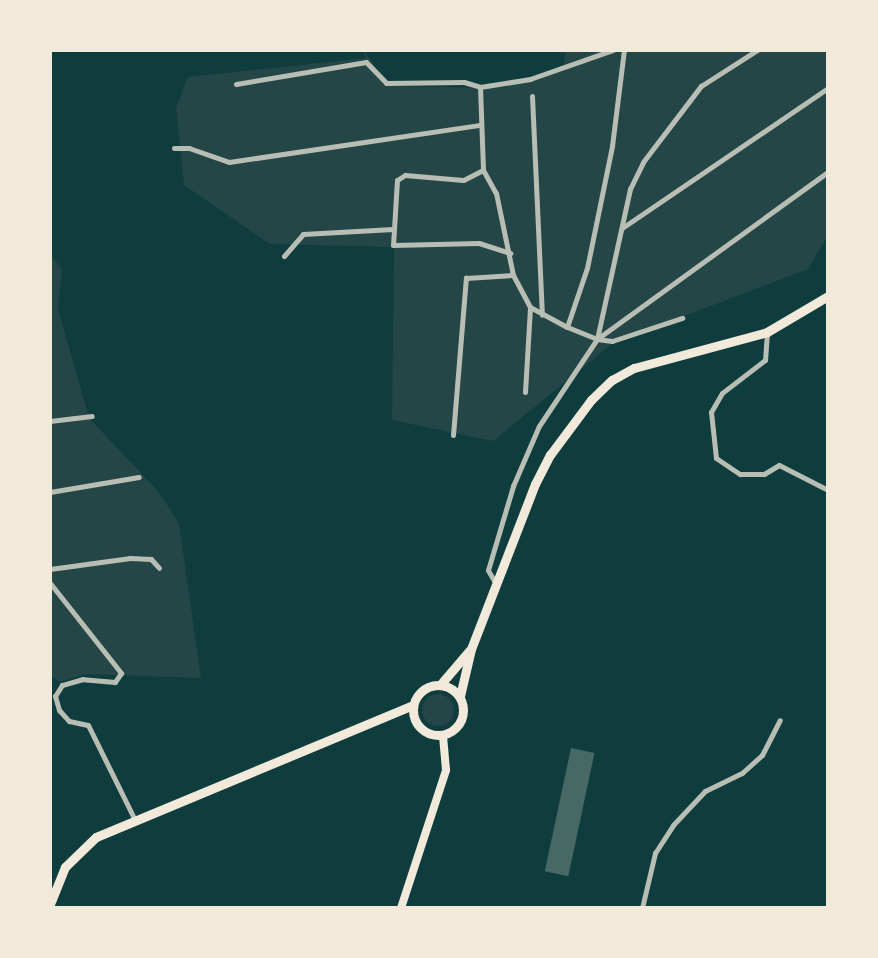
<!DOCTYPE html>
<html>
<head>
<meta charset="utf-8">
<style>
  body { margin:0 }
  #map { position:relative; width:878px; height:958px; overflow:hidden; background:#0f3d3e; font-family:Lato,sans-serif }
  div>[style] { position:absolute }
  [style*='--x'] { left:calc(var(--x)*1px); top:calc(var(--y)*1px); width:calc(var(--w)*1px); rotate:calc(var(--a)*1deg) }
  .green>* { inset:0; background:#244646 }
  .round { border-radius:50% }
  .building>* { inset:0; background:#486865; transform-origin:0 0 }
  .minor>* { height:5px; margin:-2.5px; padding:0 2.5px; transform-origin:2.5px; border-radius:2.5px; background:#b8beb3 }
  .secondary>* { height:8px; margin:-4px; padding:0 4px; transform-origin:4px; border-radius:4px; background:#f1e9da }
  .primary>* { height:9px; margin:-4.5px; padding:0 4.5px; transform-origin:4.5px; border-radius:4.5px; background:#f1e9da }
  .primary>.ring { margin:-4.5px; padding:0; box-sizing:content-box; background:none; border:9px solid #f1e9da; border-radius:50% }
  span { translate:-50% -50%; white-space:nowrap; text-align:center; line-height:1.15; -webkit-text-stroke:10px #f1e9da; paint-order:stroke }
  .frame { position:absolute; inset:0; border:52px solid #f1e9da; pointer-events:none }
</style>
</head>
<body>
<div id="map">
  <div class="green">
    <i style="clip-path:polygon(363px 50px,390px 86px,489px 88px,564px 71px,565px 50px,828px 50px,828px 235px,808px 269px,613px 343px,493px 441px,392px 420px,394px 247px,270px 244px,184px 185px,176px 108px,188px 77px,366px 58px)"></i>
    <i style="clip-path:polygon(50px 254px,62px 269px,58px 309px,89px 418px,158px 491px,179px 523px,201px 678px,86px 674px,59px 682px,50px 675px)"></i>
    <i class="round" style="left:422px;top:694px;width:32px;height:32px"></i>
  </div>
  <div class="building">
    <i style="left:571px;top:748px;width:24px;height:126px;rotate:12deg"></i>
  </div>
  <div class="minor">
    <i style="--x:236;--y:84;--w:132;--a:-9.6"></i>
    <i style="--x:366;--y:62;--w:29;--a:46"></i>
    <i style="--x:386;--y:83;--w:78;--a:-0.7"></i>
    <i style="--x:464;--y:82;--w:17;--a:17"></i>
    <i style="--x:480;--y:87;--w:51;--a:-9.1"></i>
    <i style="--x:530;--y:79;--w:88;--a:-19.3"></i>
    <i style="--x:480;--y:87;--w:83;--a:87.9"></i>
    <i style="--x:483;--y:170;--w:26;--a:61"></i>
    <i style="--x:496;--y:193;--w:84;--a:78.3"></i>
    <i style="--x:513;--y:275;--w:36;--a:62"></i>
    <i style="--x:530;--y:307;--w:42;--a:28.4"></i>
    <i style="--x:532;--y:96;--w:219;--a:87.4"></i>
    <i style="--x:174;--y:148;--w:15;--a:0"></i>
    <i style="--x:189;--y:148;--w:42;--a:19.3"></i>
    <i style="--x:229;--y:162;--w:254;--a:-8.4"></i>
    <i style="--x:483;--y:170;--w:22;--a:153"></i>
    <i style="--x:463;--y:180;--w:58;--a:-175.1"></i>
    <i style="--x:405;--y:175;--w:9;--a:148"></i>
    <i style="--x:397;--y:180;--w:65;--a:93.5"></i>
    <i style="--x:393;--y:245;--w:86;--a:-1.3"></i>
    <i style="--x:479;--y:243;--w:33;--a:18"></i>
    <i style="--x:622;--y:228;--w:249;--a:-34.2"></i>
    <i style="--x:284;--y:256;--w:29;--a:-49"></i>
    <i style="--x:303;--y:234;--w:90;--a:-3.2"></i>
    <i style="--x:767;--y:332;--w:28;--a:94"></i>
    <i style="--x:765;--y:360;--w:54;--a:142.5"></i>
    <i style="--x:722;--y:393;--w:22;--a:120"></i>
    <i style="--x:711;--y:412;--w:46;--a:83.8"></i>
    <i style="--x:716;--y:458;--w:29;--a:34"></i>
    <i style="--x:740;--y:474;--w:24;--a:0"></i>
    <i style="--x:764;--y:474;--w:17;--a:-31"></i>
    <i style="--x:779;--y:465;--w:55;--a:27"></i>
    <i style="--x:597;--y:339;--w:154;--a:-77.6"></i>
    <i style="--x:630;--y:189;--w:30;--a:-64"></i>
    <i style="--x:643;--y:162;--w:96;--a:-52.7"></i>
    <i style="--x:701;--y:86;--w:67;--a:-32.7"></i>
    <i style="--x:597;--y:339;--w:285;--a:-35.9"></i>
    <i style="--x:597;--y:339;--w:15;--a:8"></i>
    <i style="--x:612;--y:341;--w:74;--a:-18.2"></i>
    <i style="--x:525;--y:392;--w:85;--a:-86.6"></i>
    <i style="--x:50;--y:421;--w:42;--a:-6.8"></i>
    <i style="--x:453;--y:435;--w:158;--a:-85.3"></i>
    <i style="--x:466;--y:278;--w:47;--a:-3.7"></i>
    <i style="--x:50;--y:492;--w:90;--a:-9.6"></i>
    <i style="--x:50;--y:569;--w:81;--a:-7.8"></i>
    <i style="--x:130;--y:558;--w:21;--a:3"></i>
    <i style="--x:151;--y:559;--w:12;--a:48"></i>
    <i style="--x:50;--y:583;--w:115;--a:51.7"></i>
    <i style="--x:121;--y:673;--w:11;--a:124"></i>
    <i style="--x:115;--y:682;--w:32;--a:-175"></i>
    <i style="--x:83;--y:679;--w:22;--a:164"></i>
    <i style="--x:62;--y:685;--w:13;--a:122"></i>
    <i style="--x:55;--y:696;--w:15;--a:74"></i>
    <i style="--x:59;--y:710;--w:15;--a:48"></i>
    <i style="--x:69;--y:721;--w:19;--a:12"></i>
    <i style="--x:88;--y:725;--w:104;--a:63.7"></i>
    <i style="--x:496;--y:584;--w:16;--a:-120"></i>
    <i style="--x:488;--y:570;--w:88;--a:-73.4"></i>
    <i style="--x:513;--y:486;--w:65;--a:-66.6"></i>
    <i style="--x:539;--y:426;--w:105;--a:-56.3"></i>
    <i style="--x:597;--y:339;--w:32;--a:-158"></i>
    <i style="--x:567;--y:327;--w:62;--a:-71.3"></i>
    <i style="--x:587;--y:268;--w:125;--a:-78.4"></i>
    <i style="--x:612;--y:146;--w:97;--a:-82.9"></i>
    <i style="--x:642;--y:908;--w:57;--a:-76.7"></i>
    <i style="--x:655;--y:853;--w:33;--a:-57"></i>
    <i style="--x:673;--y:825;--w:47;--a:-46.7"></i>
    <i style="--x:705;--y:791;--w:41;--a:-25.9"></i>
    <i style="--x:742;--y:773;--w:27;--a:-42"></i>
    <i style="--x:762;--y:755;--w:39;--a:-63"></i>
  </div>
  <div class="secondary">
    <i style="--x:401;--y:908;--w:145;--a:-71.9"></i>
    <i style="--x:446;--y:770;--w:35;--a:-95"></i>
  </div>
  <div class="primary">
    <i style="--x:440;--y:685;--w:45;--a:-49.5"></i>
    <i class="ring" style="left:413px;top:685px;width:41px;height:41px"></i>
    <i style="--x:460;--y:696;--w:48;--a:-76.8"></i>
    <i style="--x:471;--y:649;--w:177;--a:-68.8"></i>
    <i style="--x:535;--y:484;--w:33;--a:-63"></i>
    <i style="--x:550;--y:455;--w:69;--a:-53.3"></i>
    <i style="--x:591;--y:400;--w:29;--a:-44"></i>
    <i style="--x:612;--y:380;--w:25;--a:-29"></i>
    <i style="--x:634;--y:368;--w:138;--a:-15.1"></i>
    <i style="--x:767;--y:332;--w:71;--a:-30.5"></i>
    <i style="--x:50;--y:904;--w:40;--a:-68"></i>
    <i style="--x:65;--y:867;--w:43;--a:-44.1"></i>
    <i style="--x:96;--y:837;--w:343;--a:-22.6"></i>
  </div>
  <div class="frame"></div>
</div>
</body>
</html>
